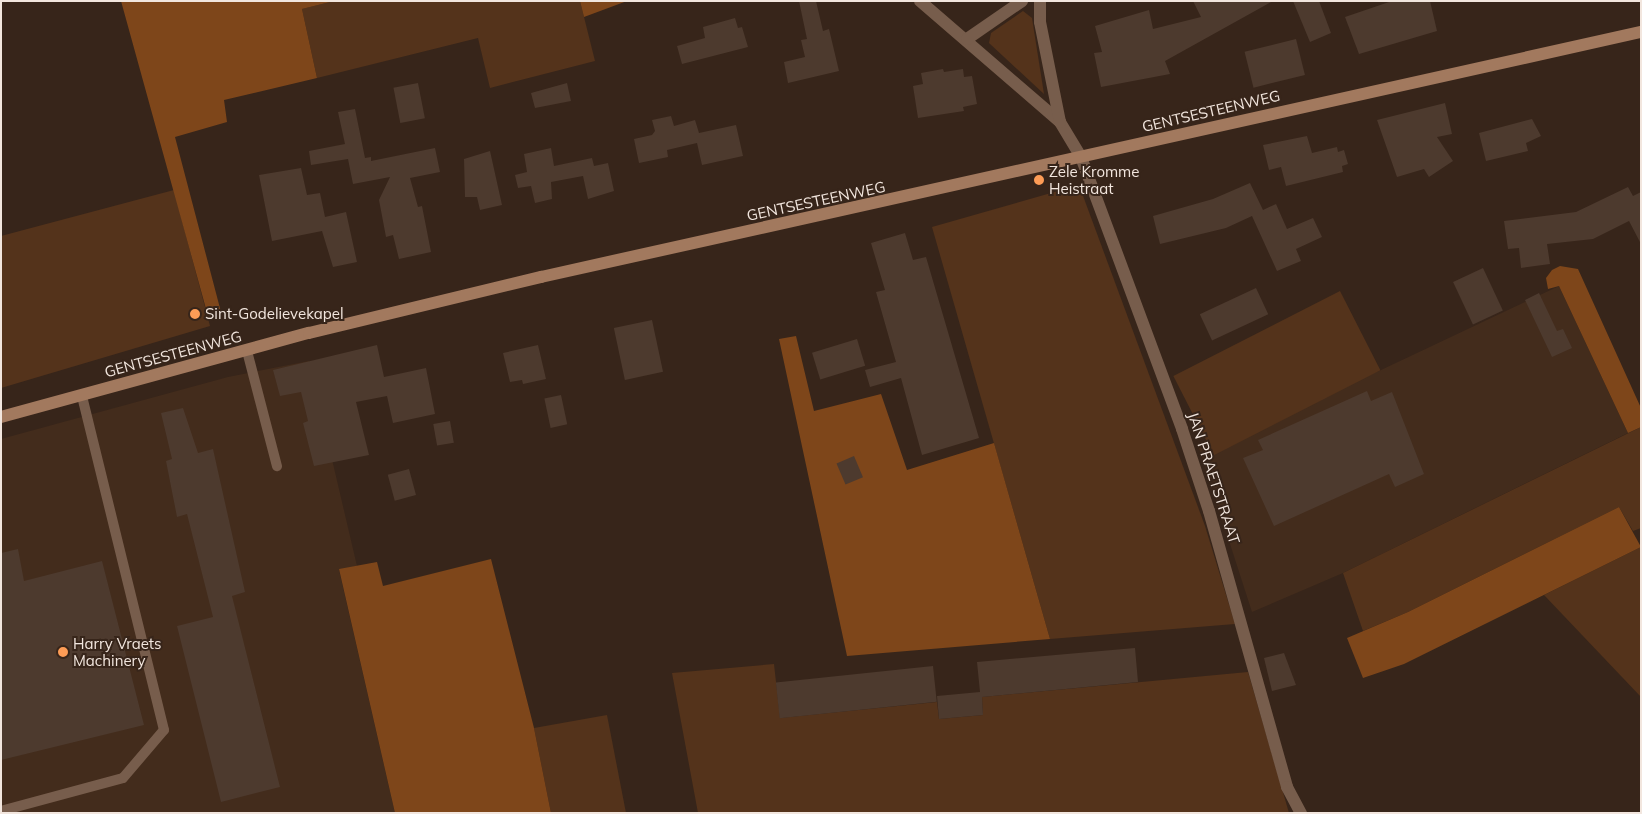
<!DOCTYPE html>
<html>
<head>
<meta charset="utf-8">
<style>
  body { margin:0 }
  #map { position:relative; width:1642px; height:814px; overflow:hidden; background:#37251a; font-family:Mulish,sans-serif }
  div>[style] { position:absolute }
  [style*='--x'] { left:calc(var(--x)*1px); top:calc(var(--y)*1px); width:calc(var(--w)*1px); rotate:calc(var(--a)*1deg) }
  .built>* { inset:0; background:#432c1c }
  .green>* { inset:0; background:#54331b; transform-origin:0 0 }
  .forest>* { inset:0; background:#7e461a }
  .building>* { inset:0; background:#4d3a2e; transform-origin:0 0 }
  .service>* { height:10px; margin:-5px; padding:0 5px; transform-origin:5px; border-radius:5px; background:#775d4c }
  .minor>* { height:12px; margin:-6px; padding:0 6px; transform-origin:6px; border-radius:6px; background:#775d4c }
  .secondary>* { height:12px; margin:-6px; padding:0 6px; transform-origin:6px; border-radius:6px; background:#a2795e }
  .dots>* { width:14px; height:14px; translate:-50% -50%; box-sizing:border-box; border:2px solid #37251a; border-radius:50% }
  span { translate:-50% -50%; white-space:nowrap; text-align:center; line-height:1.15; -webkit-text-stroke:4px #37251a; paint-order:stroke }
  .street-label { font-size:15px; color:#f2e6de }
  .poi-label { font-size:15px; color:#f2e6de }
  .left { translate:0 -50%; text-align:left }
  .frame { position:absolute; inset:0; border:2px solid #f2e6de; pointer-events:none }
</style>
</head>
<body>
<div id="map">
  <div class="built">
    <i style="clip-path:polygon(1559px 286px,1628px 433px,1343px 573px,1252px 612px,1199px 448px,1381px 370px)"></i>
    <i style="clip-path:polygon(309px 361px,357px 566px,339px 570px,395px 813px,1px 813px,1px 439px,228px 377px)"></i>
  </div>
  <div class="green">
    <i style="clip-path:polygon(334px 1px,580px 1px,595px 61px,490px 88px,478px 38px,317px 78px,302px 9px)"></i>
    <i style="clip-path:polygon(1023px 11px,1032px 18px,1044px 94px,989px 43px,991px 33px)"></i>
    <i style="clip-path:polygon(1079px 185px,1205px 526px,1235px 624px,1050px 639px,932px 227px)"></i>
    <i style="clip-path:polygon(174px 190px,210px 326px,1px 388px,1px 236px)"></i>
    <i style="left:1340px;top:291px;width:89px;height:187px;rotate:63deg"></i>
    <i style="clip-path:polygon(1641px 427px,1641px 528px,1633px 531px,1619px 507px,1408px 612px,1363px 631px,1343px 573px)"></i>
    <i style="clip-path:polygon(1641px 547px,1641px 697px,1544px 595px)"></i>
    <i style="clip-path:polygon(774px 664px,780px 718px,937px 702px,939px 719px,983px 715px,982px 697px,1248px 672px,1289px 813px,698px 813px,672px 673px)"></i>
    <i style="clip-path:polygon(607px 715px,626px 813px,551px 813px,534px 728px)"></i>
  </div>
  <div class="forest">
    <i style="clip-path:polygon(121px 1px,334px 1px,302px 9px,317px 78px,224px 100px,227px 122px,175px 137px,221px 312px,208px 316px)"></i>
    <i style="clip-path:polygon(580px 1px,627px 1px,584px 17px)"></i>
    <i style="clip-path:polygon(1560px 266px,1578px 269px,1641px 408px,1641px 427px,1628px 433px,1559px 286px,1548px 289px,1546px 278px,1552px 270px)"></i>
    <i style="clip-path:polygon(796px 336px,814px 411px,881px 394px,907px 470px,994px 443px,1050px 639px,847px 656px,779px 339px)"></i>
    <i style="clip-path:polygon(1619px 507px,1641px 547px,1404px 664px,1363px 678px,1347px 638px,1408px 612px)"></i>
    <i style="clip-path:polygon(491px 559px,534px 728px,551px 813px,395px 813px,339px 569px,377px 562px,383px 586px)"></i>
  </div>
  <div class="building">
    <i style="clip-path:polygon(799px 1px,816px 1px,823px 31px,829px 29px,839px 71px,788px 83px,784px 62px,805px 57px,801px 40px,807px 39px)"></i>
    <i style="clip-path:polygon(1193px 1px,1273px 1px,1165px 61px,1170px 74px,1101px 87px,1094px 53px,1102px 52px,1095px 26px,1149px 10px,1153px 29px,1201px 17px)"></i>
    <i style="clip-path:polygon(1293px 1px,1319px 1px,1331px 33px,1310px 42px)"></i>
    <i style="clip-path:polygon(1392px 1px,1430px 1px,1437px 31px,1359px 54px,1345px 17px)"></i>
    <i style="clip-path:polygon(735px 18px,738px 28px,742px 27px,748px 47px,682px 64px,677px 46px,705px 38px,703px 27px)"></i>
    <i style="left:1296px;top:39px;width:37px;height:53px;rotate:76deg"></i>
    <i style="clip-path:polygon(943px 69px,944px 72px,963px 69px,964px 77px,972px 76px,977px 104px,963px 107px,964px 111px,918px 118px,913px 86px,923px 84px,921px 73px)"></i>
    <i style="left:418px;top:83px;width:36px;height:25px;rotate:79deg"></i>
    <i style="clip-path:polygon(567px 83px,571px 101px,535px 108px,531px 93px)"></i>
    <i style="clip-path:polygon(1445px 103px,1452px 134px,1437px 137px,1453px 161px,1429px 177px,1424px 169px,1397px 177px,1377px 120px)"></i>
    <i style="clip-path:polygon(355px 109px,365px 158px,371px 157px,371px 161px,435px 148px,440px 172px,410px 178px,418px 207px,422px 206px,431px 252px,399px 259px,393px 235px,386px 237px,379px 200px,390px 177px,353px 184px,348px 159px,311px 165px,309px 151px,345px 144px,338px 112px)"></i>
    <i style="clip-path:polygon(671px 116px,674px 126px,695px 120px,699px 133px,736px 125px,743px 156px,702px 165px,697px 143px,667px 150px,668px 157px,639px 163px,634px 139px,652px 135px,655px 131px,652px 120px)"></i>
    <i style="clip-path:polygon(1532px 119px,1541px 136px,1526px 143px,1528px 151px,1486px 161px,1479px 133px)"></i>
    <i style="clip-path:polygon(1307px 136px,1312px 153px,1337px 147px,1338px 152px,1344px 150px,1348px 164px,1342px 166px,1343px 172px,1286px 186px,1281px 167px,1269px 170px,1263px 145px)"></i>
    <i style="clip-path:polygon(551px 148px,554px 166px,592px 158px,594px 166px,608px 163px,614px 191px,588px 199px,583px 176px,551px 182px,552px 199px,535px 203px,531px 186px,518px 188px,515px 175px,527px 172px,524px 154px)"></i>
    <i style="clip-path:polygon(490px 151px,502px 205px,480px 210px,477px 197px,465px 197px,464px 159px)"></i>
    <i style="clip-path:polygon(301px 168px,307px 195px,320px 193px,325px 217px,346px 212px,357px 262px,333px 267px,322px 231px,272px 241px,259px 175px)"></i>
    <i style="clip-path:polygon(1250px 183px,1263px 210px,1276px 204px,1287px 229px,1313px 218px,1322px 237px,1296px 249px,1301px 261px,1277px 271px,1252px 216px,1226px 228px,1160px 244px,1153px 216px,1213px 199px)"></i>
    <i style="clip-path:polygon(1628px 187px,1633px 196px,1641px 192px,1641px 244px,1629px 221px,1593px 239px,1547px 244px,1550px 264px,1521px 268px,1519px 248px,1508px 249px,1504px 221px,1576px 212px)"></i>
    <i style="clip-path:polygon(905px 233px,913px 260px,926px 257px,979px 438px,922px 455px,901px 378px,870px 387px,865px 370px,896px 362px,876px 292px,885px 290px,871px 243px)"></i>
    <i style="left:1483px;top:268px;width:47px;height:33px;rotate:65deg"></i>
    <i style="left:1256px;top:288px;width:29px;height:62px;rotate:65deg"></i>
    <i style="clip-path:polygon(1539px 293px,1557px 331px,1563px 329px,1572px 348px,1552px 357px,1525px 300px)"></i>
    <i style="left:652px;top:320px;width:53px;height:39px;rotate:78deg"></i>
    <i style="left:857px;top:339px;width:28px;height:47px;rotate:73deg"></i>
    <i style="clip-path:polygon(377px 345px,384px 377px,426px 368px,435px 414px,393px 423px,387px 396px,356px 402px,369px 455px,314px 466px,303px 423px,308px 421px,301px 392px,280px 396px,273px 370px)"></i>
    <i style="clip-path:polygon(538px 345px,546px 379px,523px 384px,522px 380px,510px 382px,503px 353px)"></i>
    <i style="clip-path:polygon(1367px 391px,1371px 401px,1392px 392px,1424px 474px,1395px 487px,1389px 474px,1274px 526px,1243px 458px,1263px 450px,1258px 440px)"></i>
    <i style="left:561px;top:395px;width:30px;height:17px;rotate:78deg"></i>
    <i style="clip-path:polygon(183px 408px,198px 453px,213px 449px,245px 592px,232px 596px,280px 787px,221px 802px,177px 626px,213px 617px,187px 514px,177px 517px,166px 461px,172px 459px,161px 413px)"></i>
    <i style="left:450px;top:421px;width:22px;height:17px;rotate:80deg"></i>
    <i style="left:854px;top:456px;width:23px;height:19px;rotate:67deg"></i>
    <i style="left:409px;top:469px;width:27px;height:22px;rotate:75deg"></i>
    <i style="clip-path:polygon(18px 549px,24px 581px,102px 561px,144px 725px,1px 760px,1px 553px)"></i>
    <i style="clip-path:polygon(1135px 648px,1138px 682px,982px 697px,983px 715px,939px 719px,937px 696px,980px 692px,977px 662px)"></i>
    <i style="clip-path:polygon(1284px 653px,1296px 685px,1272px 691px,1264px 658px)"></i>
    <i style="left:933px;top:666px;width:36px;height:158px;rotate:84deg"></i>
  </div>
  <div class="service">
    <i style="--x:247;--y:351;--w:119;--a:75.4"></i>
    <i style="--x:1;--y:811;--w:126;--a:-15.1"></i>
    <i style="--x:123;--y:778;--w:63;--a:-49.5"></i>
    <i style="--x:164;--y:730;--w:345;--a:-103.8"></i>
  </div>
  <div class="minor">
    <i style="--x:920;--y:1;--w:185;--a:40.8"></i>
    <i style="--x:1060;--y:122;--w:41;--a:59"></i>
    <i style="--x:1081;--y:157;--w:290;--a:69.6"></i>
    <i style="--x:1182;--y:429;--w:86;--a:71.8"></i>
    <i style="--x:1209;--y:511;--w:287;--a:74.2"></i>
    <i style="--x:1287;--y:787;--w:30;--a:62"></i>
    <i style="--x:1040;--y:1;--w:21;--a:90"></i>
    <i style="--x:1040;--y:22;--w:102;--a:78.7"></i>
    <i style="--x:967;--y:39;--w:67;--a:-34.6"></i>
  </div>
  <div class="secondary">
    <i style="--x:1;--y:417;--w:319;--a:-15.3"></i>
    <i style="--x:309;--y:333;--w:239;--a:-13.6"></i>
    <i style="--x:541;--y:277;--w:1127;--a:-12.56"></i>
  </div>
  <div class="dots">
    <i style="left:1039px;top:180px;background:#fd9c56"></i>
    <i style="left:195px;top:314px;background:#fd9c56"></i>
    <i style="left:63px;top:652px;background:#fd9c56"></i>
  </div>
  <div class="street-label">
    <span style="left:1211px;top:111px;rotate:-13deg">GENTSESTEENWEG</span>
    <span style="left:816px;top:201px;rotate:-12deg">GENTSESTEENWEG</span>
    <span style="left:173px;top:354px;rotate:-15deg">GENTSESTEENWEG</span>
    <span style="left:1214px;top:478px;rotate:72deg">JAN PRAETSTRAAT</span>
  </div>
  <div class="poi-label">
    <span class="left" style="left:1049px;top:180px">Zele Kromme<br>Heistraat</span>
    <span class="left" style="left:205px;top:314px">Sint-Godelievekapel</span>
    <span class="left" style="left:73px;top:652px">Harry Vraets<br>Machinery</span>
  </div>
  <div class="frame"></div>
</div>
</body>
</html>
